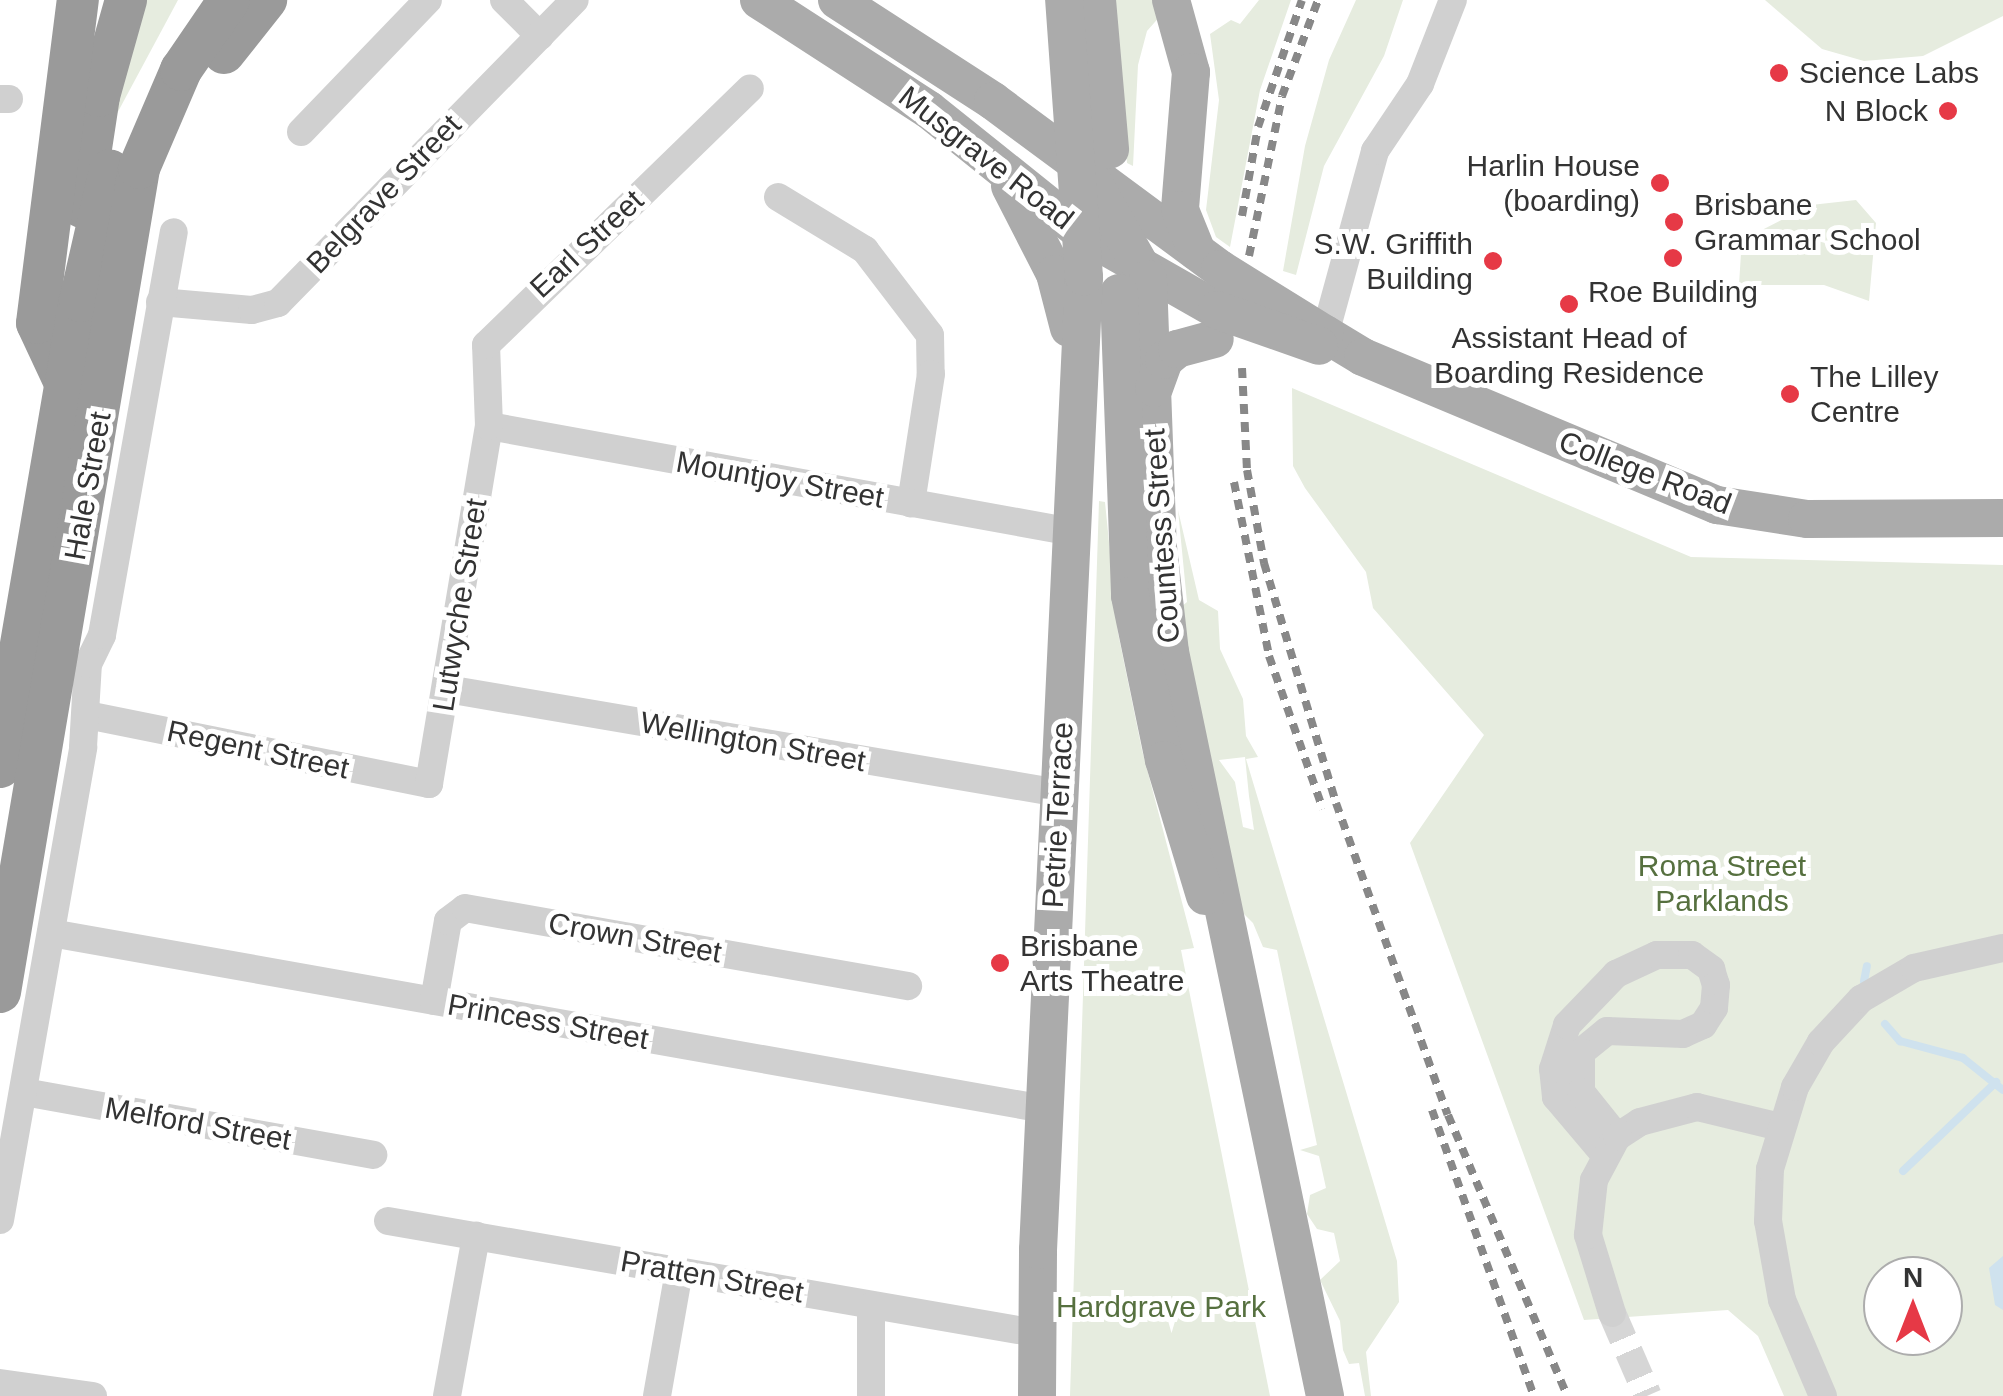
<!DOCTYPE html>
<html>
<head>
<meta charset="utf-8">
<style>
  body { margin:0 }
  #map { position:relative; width:2003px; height:1396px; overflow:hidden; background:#fff; font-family:Arial,sans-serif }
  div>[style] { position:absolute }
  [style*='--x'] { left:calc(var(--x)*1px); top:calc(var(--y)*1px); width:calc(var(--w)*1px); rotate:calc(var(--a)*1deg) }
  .green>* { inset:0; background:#e6ecdf }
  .water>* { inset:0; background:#cfe2ee }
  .stream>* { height:8px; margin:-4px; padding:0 4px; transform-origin:4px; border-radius:4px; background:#cfe2ee }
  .minor-tunnel>* { height:28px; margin-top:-14px; transform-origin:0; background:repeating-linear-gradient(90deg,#d6d6d6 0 28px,transparent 0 42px) }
  .minor>* { height:28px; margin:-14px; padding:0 14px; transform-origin:14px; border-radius:14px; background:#d0d0d0 }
  .major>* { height:38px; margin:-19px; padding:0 19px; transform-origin:19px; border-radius:19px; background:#ababab }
  .highway>* { height:42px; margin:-21px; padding:0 21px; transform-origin:21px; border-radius:21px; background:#9a9a9a }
  .rail>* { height:8px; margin-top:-4px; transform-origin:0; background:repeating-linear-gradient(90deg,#888 0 10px,transparent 0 18px) }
  .major-bridge>* { height:38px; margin:-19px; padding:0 19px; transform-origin:19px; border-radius:19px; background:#ababab }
  .dots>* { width:28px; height:28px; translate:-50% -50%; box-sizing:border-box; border:5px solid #fff; border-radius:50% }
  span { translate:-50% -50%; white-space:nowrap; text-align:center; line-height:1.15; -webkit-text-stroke:10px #fff; paint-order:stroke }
  .poi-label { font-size:30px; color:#333 }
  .left { translate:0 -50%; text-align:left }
  .right { translate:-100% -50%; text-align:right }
  .street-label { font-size:30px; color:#333 }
  .park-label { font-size:30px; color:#56703f }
  .north { position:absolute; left:1863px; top:1256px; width:100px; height:100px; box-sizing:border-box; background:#fff; border:2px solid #adadad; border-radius:50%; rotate:0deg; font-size:28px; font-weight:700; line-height:40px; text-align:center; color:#333 }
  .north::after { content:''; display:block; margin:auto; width:35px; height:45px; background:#e63946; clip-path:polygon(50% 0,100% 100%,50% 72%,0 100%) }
</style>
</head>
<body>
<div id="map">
  <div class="green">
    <i style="clip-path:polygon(133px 0,178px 0,113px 121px)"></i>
    <i style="clip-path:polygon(1115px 0,1155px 0,1162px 14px,1147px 31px,1138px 65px,1133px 166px,1127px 163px)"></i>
    <i style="clip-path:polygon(1259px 0,1291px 0,1260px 90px,1230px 247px,1216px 237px,1206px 210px,1219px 100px,1210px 34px,1231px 20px,1240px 24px)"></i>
    <i style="clip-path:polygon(1356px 0,1403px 0,1384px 56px,1324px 166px,1296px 275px,1283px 271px,1305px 146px,1329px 60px)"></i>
    <i style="clip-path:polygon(1765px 0,2003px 0,2003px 16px,1923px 56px,1864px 61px,1822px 49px)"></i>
    <i style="clip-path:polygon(1856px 200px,1876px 223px,1869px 301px,1824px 285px,1739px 285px,1741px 253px,1758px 232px,1811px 205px)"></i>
    <i style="clip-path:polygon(evenodd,1292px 388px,1691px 557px,2003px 565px,2003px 1396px,1784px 1396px,1758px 1336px,1728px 1310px,1584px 1320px,1410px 843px,1484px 735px,1373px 608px,1366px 572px,1305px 488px,1293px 466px,1292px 388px,1883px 1276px,1943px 1276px,1943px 1336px,1883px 1336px,1883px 1276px)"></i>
    <i style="clip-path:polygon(1099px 501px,1105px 502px,1118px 633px,1142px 750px,1194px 948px,1181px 950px,1270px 1396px,1070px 1396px)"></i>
    <i style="clip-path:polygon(evenodd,1178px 510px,1199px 600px,1218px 611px,1220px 649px,1243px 699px,1246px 736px,1258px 757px,1246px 759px,1397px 1261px,1399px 1302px,1366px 1352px,1371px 1396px,1365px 1396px,1359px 1363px,1349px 1364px,1343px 1350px,1340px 1321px,1320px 1280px,1340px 1261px,1334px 1233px,1317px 1229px,1307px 1214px,1310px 1195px,1326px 1188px,1319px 1156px,1300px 1150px,1317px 1145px,1277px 950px,1263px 947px,1253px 923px,1240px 910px,1220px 802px,1169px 617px,1187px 602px,1178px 510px,1245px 757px,1249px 796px,1254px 830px,1243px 827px,1235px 782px,1219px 760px,1245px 757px)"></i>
  </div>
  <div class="water">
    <i style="clip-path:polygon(2003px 1256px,2003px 1310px,1995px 1305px,1989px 1268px)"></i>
  </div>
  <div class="stream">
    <i style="--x:1864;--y:981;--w:15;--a:-79"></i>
    <i style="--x:1885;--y:1024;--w:23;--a:49"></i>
    <i style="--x:1900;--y:1041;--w:65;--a:15.1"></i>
    <i style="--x:1963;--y:1058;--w:51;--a:38.7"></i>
    <i style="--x:1903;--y:1171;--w:129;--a:-43.7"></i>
  </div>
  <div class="minor-tunnel">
    <i style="--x:1612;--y:1313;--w:90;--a:66.6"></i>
  </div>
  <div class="minor">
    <i style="--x:504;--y:0;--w:51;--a:45"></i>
    <i style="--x:0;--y:99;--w:9;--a:0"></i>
    <i style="--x:301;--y:132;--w:183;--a:-46.1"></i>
    <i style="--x:778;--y:197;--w:102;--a:31.3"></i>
    <i style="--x:865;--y:250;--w:107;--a:52.6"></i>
    <i style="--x:930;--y:335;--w:39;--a:89"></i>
    <i style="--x:931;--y:374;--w:131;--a:98.8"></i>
    <i style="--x:160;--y:302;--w:92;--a:5"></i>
    <i style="--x:252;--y:310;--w:27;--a:-15"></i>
    <i style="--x:278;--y:303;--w:424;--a:-45.6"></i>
    <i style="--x:1325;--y:334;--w:190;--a:-74.7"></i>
    <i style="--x:1375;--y:151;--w:81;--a:-56.1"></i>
    <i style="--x:1420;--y:84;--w:90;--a:-68.6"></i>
    <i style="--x:489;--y:426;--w:593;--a:10.3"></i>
    <i style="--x:447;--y:689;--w:621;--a:9.64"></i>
    <i style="--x:87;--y:715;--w:349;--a:11.4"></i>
    <i style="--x:429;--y:784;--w:363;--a:-80.5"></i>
    <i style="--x:489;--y:426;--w:81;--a:-92.1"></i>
    <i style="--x:486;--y:345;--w:368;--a:-44.2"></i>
    <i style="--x:51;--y:933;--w:1008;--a:10.05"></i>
    <i style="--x:434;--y:1001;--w:81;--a:-80.1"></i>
    <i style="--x:448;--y:921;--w:21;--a:-37"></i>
    <i style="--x:465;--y:908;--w:450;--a:10"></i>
    <i style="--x:24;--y:1092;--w:355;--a:10.2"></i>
    <i style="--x:1605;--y:1155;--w:76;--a:-130.2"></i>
    <i style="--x:1556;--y:1097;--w:28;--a:-96"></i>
    <i style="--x:1553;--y:1069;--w:46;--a:-72.3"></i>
    <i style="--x:1567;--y:1025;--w:71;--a:-46.1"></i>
    <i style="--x:1616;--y:974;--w:45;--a:-24.9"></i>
    <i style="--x:1657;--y:955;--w:35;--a:0"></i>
    <i style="--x:1692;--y:955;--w:24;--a:36"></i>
    <i style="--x:1711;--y:969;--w:17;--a:73"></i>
    <i style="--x:1716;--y:985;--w:23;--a:95"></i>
    <i style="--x:1714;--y:1008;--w:20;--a:123"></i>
    <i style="--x:1703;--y:1025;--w:22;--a:156"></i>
    <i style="--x:1683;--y:1034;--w:76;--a:-177.7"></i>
    <i style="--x:1607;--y:1031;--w:33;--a:141"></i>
    <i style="--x:1581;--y:1052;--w:40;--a:90"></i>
    <i style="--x:1581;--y:1092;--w:58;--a:51.3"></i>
    <i style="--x:0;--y:1220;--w:480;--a:-80"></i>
    <i style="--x:83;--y:747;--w:83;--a:-86.6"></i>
    <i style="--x:88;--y:664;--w:32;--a:-64"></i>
    <i style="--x:102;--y:635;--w:409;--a:-79.9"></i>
    <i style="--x:388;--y:1221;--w:658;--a:9.81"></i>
    <i style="--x:871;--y:1306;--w:90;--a:90"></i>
    <i style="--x:1612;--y:1313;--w:82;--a:-107.1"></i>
    <i style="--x:1588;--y:1235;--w:55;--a:-83.8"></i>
    <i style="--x:1594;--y:1180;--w:49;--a:-61.9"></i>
    <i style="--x:1617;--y:1137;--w:27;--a:-33"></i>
    <i style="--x:1640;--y:1122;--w:59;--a:-14.7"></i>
    <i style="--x:1697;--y:1107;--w:85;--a:13.5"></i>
    <i style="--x:0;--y:1383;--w:94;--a:8"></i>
    <i style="--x:447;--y:1396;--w:163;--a:-79.7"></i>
    <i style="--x:657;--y:1396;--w:127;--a:-80"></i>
    <i style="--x:1823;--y:1396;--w:104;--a:-113.1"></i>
    <i style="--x:1782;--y:1300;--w:80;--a:-100"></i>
    <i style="--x:1768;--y:1221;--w:52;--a:-87.8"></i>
    <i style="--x:1770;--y:1169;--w:86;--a:-73"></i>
    <i style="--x:1795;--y:1087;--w:52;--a:-60"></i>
    <i style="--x:1821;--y:1042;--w:59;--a:-47.1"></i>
    <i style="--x:1861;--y:999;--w:61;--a:-30.3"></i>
    <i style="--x:1914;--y:968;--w:91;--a:-12.7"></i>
  </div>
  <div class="major">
    <i style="--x:759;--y:0;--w:202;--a:32.9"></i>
    <i style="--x:929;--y:110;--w:198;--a:38.7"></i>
    <i style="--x:1084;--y:234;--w:153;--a:29.7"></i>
    <i style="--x:837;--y:0;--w:186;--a:32.9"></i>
    <i style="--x:993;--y:101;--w:282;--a:36.5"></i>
    <i style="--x:1097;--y:0;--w:150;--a:85"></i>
    <i style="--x:1171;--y:0;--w:75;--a:74.5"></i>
    <i style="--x:1191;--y:72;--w:138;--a:94.6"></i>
    <i style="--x:1180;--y:210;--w:45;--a:68"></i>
    <i style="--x:1086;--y:170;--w:125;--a:60.4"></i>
    <i style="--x:1148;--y:279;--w:268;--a:87.9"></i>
    <i style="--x:1158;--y:547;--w:106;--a:83.5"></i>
    <i style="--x:1170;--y:652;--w:760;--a:78.23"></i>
    <i style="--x:1010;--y:186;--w:99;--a:62.9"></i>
    <i style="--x:1055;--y:274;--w:56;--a:75.5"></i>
    <i style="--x:1119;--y:293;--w:303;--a:87.9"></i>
    <i style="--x:1130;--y:596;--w:167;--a:78.3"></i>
    <i style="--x:1164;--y:760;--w:142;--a:73.2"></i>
    <i style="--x:1325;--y:334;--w:44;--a:31.2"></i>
    <i style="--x:1363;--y:357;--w:384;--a:22.7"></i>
    <i style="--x:1717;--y:505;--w:91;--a:8.8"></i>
    <i style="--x:1807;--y:519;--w:196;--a:-0.3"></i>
    <i style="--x:1154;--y:388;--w:30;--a:-70"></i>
    <i style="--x:1164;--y:360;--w:17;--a:-40"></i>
    <i style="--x:1177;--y:349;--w:39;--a:-15"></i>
    <i style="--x:1037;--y:1396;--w:146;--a:-89.6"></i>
    <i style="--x:1038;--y:1250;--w:974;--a:-87.29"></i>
    <i style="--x:1084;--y:277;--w:278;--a:-94.1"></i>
  </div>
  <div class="highway">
    <i style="--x:224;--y:53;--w:68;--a:-51.6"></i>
    <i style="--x:82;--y:207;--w:112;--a:-81.3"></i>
    <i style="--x:99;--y:96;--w:100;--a:-74.3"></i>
    <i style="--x:66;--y:385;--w:68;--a:-115.1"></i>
    <i style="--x:37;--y:323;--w:326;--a:-82.8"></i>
    <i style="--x:0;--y:767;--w:473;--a:-80.3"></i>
    <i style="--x:80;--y:301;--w:134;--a:-77.1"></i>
    <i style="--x:0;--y:992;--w:836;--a:-80.42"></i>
    <i style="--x:139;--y:168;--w:107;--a:-66.8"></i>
    <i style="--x:181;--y:70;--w:85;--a:-55.6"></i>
  </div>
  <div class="rail">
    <i style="--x:1242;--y:216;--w:90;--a:-79.8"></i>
    <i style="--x:1258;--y:127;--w:134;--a:-70.9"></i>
    <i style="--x:1249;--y:256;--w:163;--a:-78.3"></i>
    <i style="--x:1282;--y:96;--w:103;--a:-69.4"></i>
    <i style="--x:1242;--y:368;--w:102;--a:87.2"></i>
    <i style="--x:1247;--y:470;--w:95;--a:79.6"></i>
    <i style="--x:1264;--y:563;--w:251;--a:73.3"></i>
    <i style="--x:1336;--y:803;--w:331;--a:70.3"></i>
    <i style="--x:1448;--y:1115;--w:305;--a:67"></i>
    <i style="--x:1234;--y:482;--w:177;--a:78.6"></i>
    <i style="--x:1269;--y:656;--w:162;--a:70.6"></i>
    <i style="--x:1432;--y:1110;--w:304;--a:70.4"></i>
  </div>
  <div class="major-bridge">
    <i style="--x:1220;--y:269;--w:123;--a:31.8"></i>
    <i style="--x:1217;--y:310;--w:108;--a:19.4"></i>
  </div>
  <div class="dots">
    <i style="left:1779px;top:73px;background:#e63946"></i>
    <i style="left:1948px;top:111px;background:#e63946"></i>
    <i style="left:1660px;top:183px;background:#e63946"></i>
    <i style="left:1674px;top:222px;background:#e63946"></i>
    <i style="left:1673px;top:258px;background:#e63946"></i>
    <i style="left:1493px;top:261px;background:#e63946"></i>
    <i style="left:1569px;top:304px;background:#e63946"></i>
    <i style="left:1790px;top:394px;background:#e63946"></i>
    <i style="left:1000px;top:963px;background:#e63946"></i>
  </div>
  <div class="poi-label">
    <span class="left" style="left:1799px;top:73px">Science Labs</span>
    <span class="right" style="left:1928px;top:111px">N Block</span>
    <span class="right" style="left:1640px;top:183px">Harlin House<br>(boarding)</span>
    <span class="left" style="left:1694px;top:222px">Brisbane<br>Grammar School</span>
    <span class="right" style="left:1473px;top:261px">S.W. Griffith<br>Building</span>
    <span style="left:1673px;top:292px">Roe Building</span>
    <span style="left:1569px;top:355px">Assistant Head of<br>Boarding Residence</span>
    <span class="left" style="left:1810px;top:394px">The Lilley<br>Centre</span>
    <span class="left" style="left:1020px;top:963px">Brisbane<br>Arts Theatre</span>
  </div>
  <div class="street-label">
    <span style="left:986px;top:158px;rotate:38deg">Musgrave Road</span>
    <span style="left:384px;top:194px;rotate:-46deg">Belgrave Street</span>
    <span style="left:587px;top:244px;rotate:-43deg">Earl Street</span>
    <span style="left:1645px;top:473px;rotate:21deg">College Road</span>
    <span style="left:780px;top:480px;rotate:10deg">Mountjoy Street</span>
    <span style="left:88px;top:486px;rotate:-80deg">Hale Street</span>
    <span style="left:1162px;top:536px;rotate:-94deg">Countess Street</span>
    <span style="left:460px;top:605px;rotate:-81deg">Lutwyche Street</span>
    <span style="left:753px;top:742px;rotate:10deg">Wellington Street</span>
    <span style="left:258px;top:750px;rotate:12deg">Regent Street</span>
    <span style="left:1058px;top:815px;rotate:-87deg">Petrie Terrace</span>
    <span style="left:635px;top:938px;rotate:10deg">Crown Street</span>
    <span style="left:548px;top:1022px;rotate:10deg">Princess Street</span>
    <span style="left:198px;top:1124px;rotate:10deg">Melford Street</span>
    <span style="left:712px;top:1277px;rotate:10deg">Pratten Street</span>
  </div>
  <div class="park-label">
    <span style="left:1722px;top:883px">Roma Street<br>Parklands</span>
    <span style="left:1161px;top:1307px">Hardgrave Park</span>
  </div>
  <div class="north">N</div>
</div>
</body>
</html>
